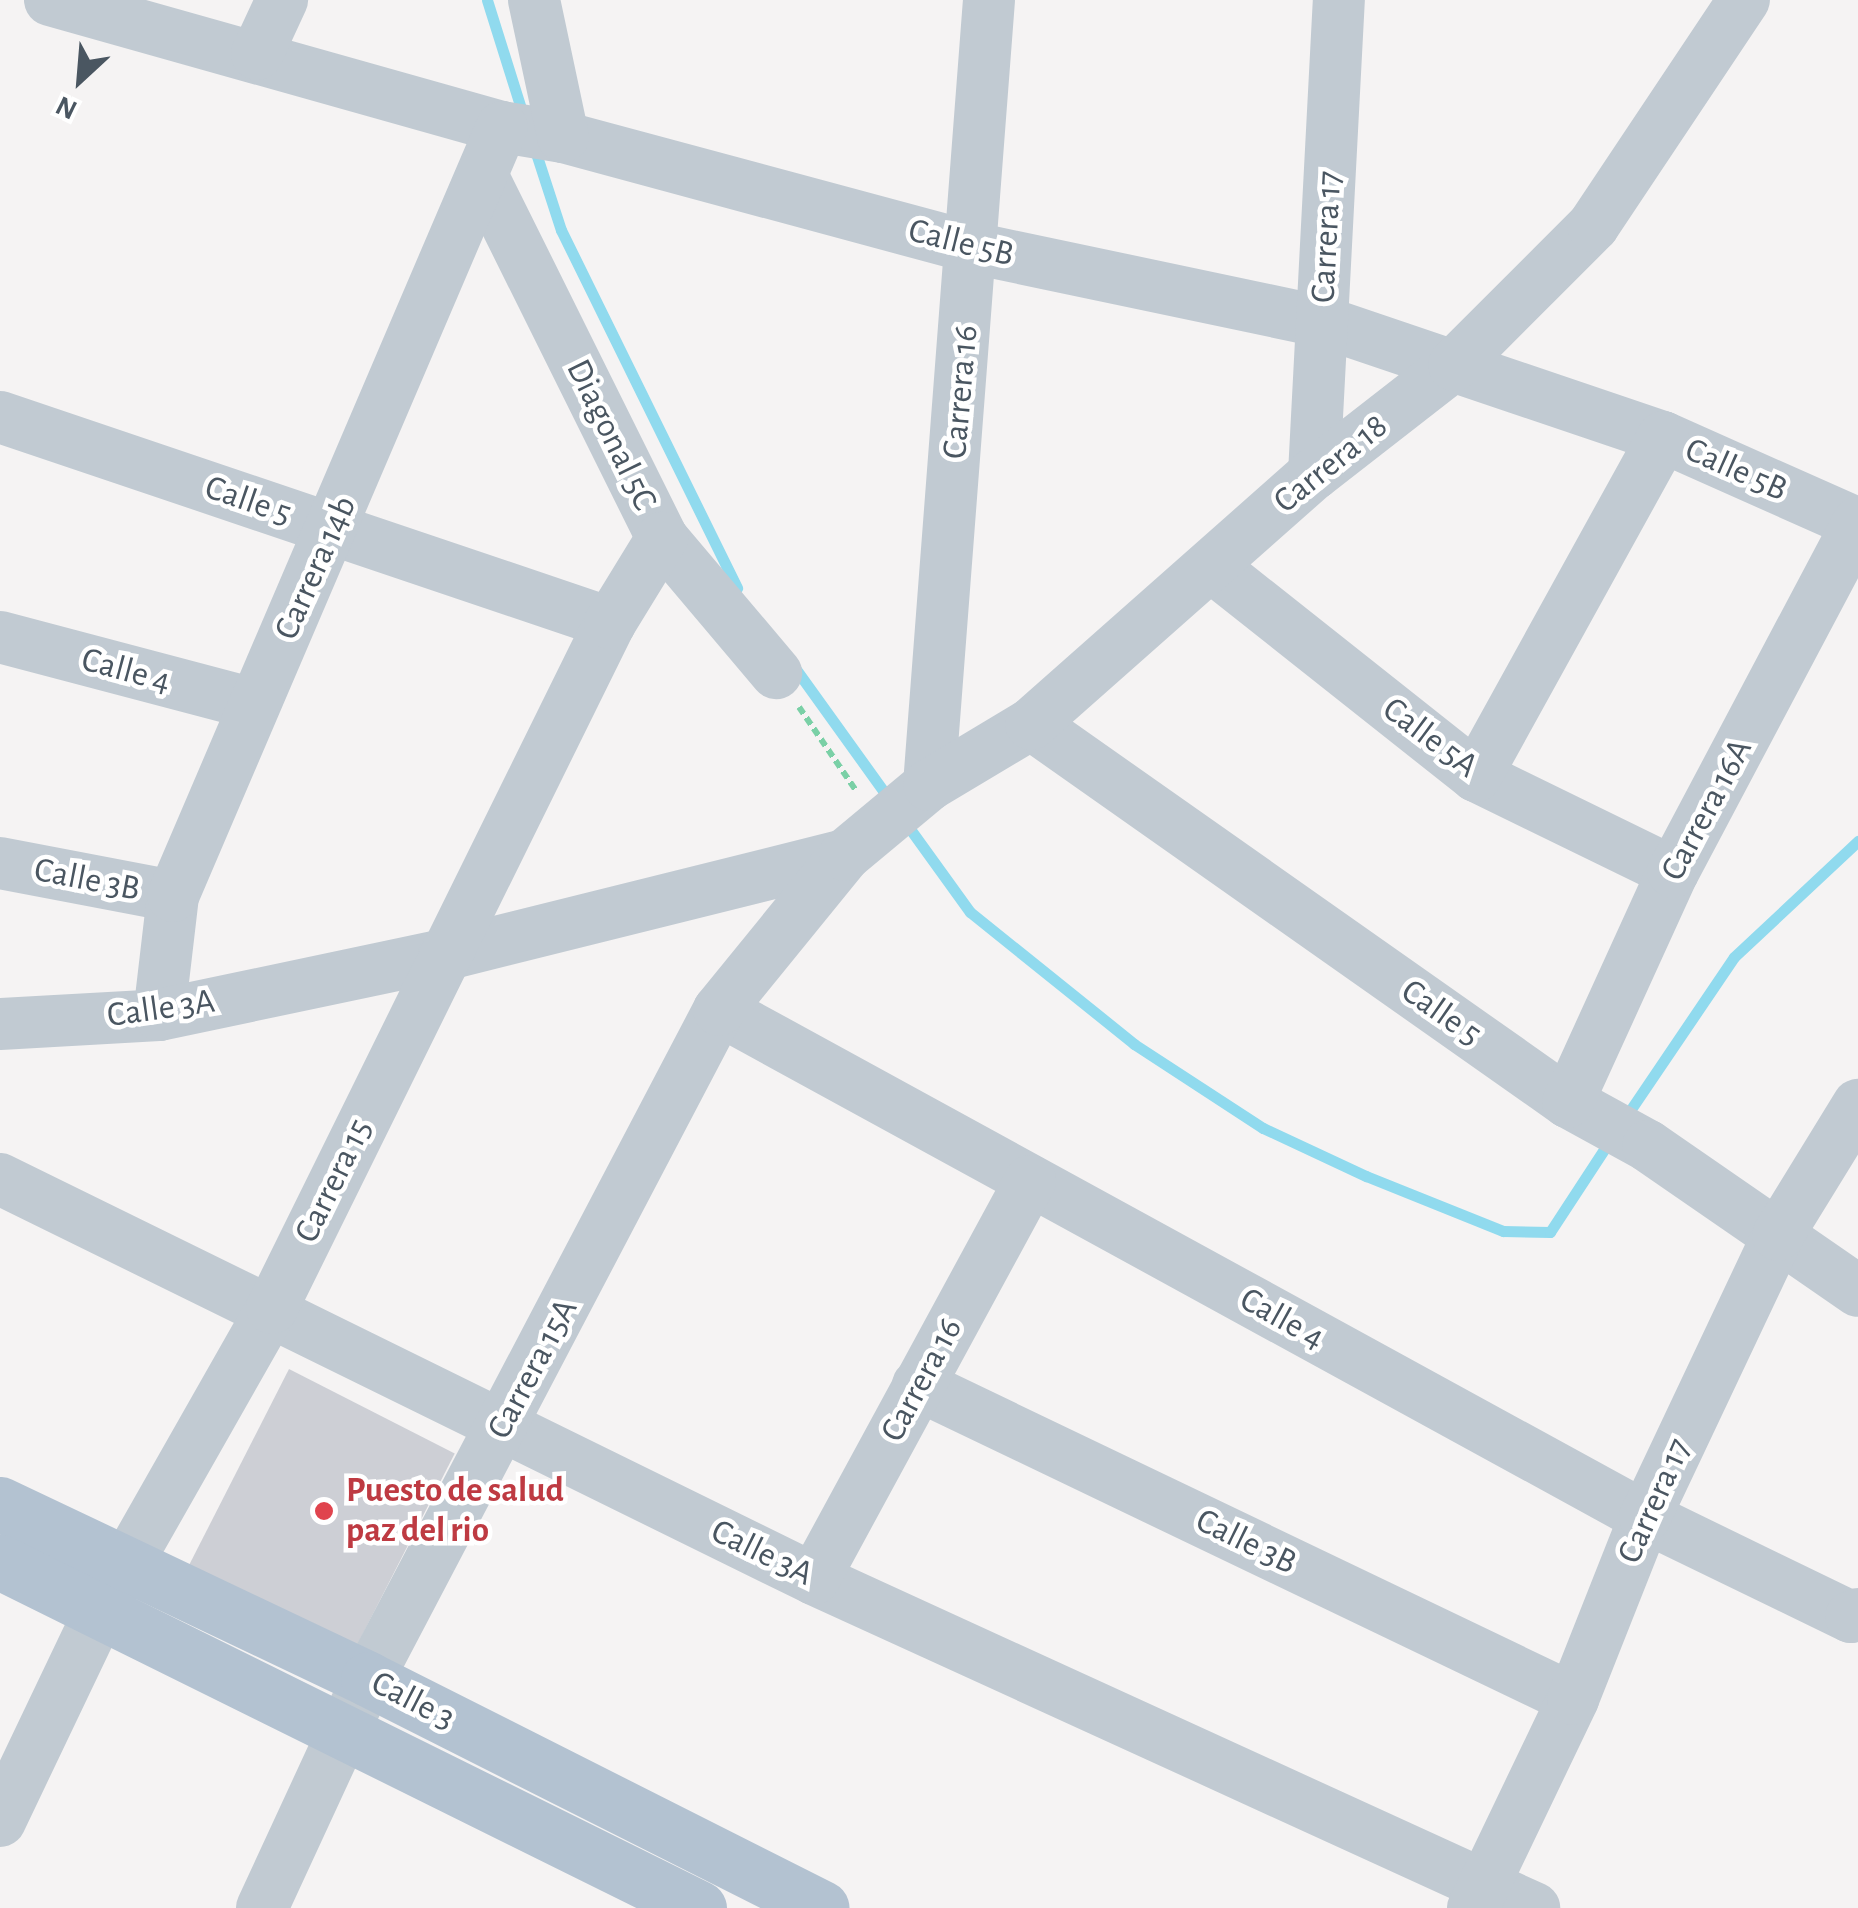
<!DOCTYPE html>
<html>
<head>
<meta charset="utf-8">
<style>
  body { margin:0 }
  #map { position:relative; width:1858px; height:1908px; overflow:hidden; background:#f5f3f3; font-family:"Alegreya Sans",sans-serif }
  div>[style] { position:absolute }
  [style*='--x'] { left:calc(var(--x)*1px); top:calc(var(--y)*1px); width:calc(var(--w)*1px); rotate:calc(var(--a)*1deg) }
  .stream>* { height:11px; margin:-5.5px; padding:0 5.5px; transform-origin:5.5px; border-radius:5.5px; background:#90daee }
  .building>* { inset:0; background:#cdcfd5; transform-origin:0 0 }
  .path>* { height:6px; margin-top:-3px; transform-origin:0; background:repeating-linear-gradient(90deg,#7ad0a6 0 8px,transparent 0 13px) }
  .minor>* { height:52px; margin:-26px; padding:0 26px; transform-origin:26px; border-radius:26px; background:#c1cad2 }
  .major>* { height:55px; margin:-27.5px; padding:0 27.5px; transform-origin:27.5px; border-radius:27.5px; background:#b3c2d1 }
  .dots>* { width:28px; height:28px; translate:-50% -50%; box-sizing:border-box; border:5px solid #fff; border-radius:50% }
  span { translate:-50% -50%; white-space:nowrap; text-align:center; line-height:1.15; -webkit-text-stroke:9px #fff; paint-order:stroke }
  .street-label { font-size:35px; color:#4a5661 }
  .health-label { font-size:35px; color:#be3a42; font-weight:700 }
  .left { translate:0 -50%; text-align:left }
  .north { position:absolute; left:30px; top:30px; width:100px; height:100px; -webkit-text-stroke:8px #fff; paint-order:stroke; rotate:206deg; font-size:28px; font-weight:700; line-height:40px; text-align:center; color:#4a5661 }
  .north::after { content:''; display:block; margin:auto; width:35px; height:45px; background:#4a5661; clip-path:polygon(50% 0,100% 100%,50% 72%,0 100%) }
</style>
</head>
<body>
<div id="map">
  <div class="stream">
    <i style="--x:487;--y:0;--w:121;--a:72.6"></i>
    <i style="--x:534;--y:147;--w:87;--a:72"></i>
    <i style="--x:561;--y:230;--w:399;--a:63.8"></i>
    <i style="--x:795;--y:668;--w:161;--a:54.3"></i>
    <i style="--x:905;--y:822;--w:111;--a:54.2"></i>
    <i style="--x:970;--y:912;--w:211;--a:38.8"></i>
    <i style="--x:1134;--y:1044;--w:154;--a:33.1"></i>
    <i style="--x:1263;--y:1128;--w:114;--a:25"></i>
    <i style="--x:1366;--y:1176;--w:148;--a:21.9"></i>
    <i style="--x:1503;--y:1231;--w:47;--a:1.2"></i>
    <i style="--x:1550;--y:1232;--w:108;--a:-56.8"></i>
    <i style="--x:1625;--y:1118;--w:194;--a:-55.9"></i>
    <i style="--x:1734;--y:957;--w:170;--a:-43.1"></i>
  </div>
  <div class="building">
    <i style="left:289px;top:1369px;width:186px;height:222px;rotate:27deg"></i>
  </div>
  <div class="path">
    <i style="--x:799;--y:707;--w:103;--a:55.7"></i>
  </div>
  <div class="minor">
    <i style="--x:50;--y:0;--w:470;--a:15.7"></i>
    <i style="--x:502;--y:127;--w:62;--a:9.3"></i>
    <i style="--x:563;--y:137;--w:425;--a:15.1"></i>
    <i style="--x:973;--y:248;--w:358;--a:11.9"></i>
    <i style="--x:1323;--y:322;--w:359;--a:18.7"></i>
    <i style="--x:1663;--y:437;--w:214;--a:24"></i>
    <i style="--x:534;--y:0;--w:140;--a:78"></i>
    <i style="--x:257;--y:54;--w:60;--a:-65.2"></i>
    <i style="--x:482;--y:175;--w:405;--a:63.6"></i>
    <i style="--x:662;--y:538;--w:177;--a:49.8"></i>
    <i style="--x:0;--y:417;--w:644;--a:18.66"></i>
    <i style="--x:1314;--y:474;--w:475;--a:-87"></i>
    <i style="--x:1211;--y:566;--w:338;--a:38.4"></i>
    <i style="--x:1476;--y:776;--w:219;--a:26"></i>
    <i style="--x:0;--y:637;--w:262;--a:14.8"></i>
    <i style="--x:1031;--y:724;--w:657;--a:35.14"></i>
    <i style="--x:1568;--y:1102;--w:91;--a:28.8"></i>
    <i style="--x:1648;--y:1146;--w:255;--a:34.6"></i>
    <i style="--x:1476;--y:776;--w:387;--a:-61.1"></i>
    <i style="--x:929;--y:785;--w:787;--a:-85.63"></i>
    <i style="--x:0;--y:863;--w:176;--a:10.8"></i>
    <i style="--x:719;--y:1010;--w:1056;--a:28.7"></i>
    <i style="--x:1645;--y:1517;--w:229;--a:25.9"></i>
    <i style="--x:1851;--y:1617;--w:8;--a:-23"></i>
    <i style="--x:159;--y:1015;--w:120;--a:-83.3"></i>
    <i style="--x:173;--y:896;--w:836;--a:-66.84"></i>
    <i style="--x:0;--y:1024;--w:159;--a:-3.2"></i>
    <i style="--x:159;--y:1015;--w:291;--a:-11.9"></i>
    <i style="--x:444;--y:955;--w:413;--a:-14"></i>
    <i style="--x:1568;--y:1102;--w:253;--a:-65.5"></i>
    <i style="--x:1673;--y:872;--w:395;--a:-62.1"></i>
    <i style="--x:0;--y:1179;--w:907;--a:26.17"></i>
    <i style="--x:814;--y:1579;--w:792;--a:24.56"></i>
    <i style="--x:918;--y:1385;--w:726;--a:25.61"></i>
    <i style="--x:814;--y:1579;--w:453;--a:-61.5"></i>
    <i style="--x:0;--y:1821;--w:233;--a:-64.5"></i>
    <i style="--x:100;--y:1611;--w:348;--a:-60.4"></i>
    <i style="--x:272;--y:1308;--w:764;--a:-63.74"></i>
    <i style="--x:610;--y:623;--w:100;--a:-58.5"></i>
    <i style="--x:262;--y:1908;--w:252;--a:-65.2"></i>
    <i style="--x:368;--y:1679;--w:755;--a:-62.32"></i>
    <i style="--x:719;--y:1010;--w:200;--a:-50.9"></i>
    <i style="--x:845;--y:855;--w:109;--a:-39.8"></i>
    <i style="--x:929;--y:785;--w:119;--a:-30.9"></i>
    <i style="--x:1031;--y:724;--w:378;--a:-41.5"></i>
    <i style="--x:1314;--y:474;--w:177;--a:-37.9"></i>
    <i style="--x:1454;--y:365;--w:197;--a:-45"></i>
    <i style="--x:1593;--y:226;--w:272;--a:-56.3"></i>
    <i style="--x:1473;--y:1908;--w:232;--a:-64.4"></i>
    <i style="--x:1573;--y:1699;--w:196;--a:-68.4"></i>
    <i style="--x:1645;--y:1517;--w:312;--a:-64.7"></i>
    <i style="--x:1778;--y:1235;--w:153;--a:-58.4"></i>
  </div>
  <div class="major">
    <i style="--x:0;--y:1504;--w:407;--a:25.4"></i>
    <i style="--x:368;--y:1679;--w:508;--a:26.77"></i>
    <i style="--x:0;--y:1562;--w:780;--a:26.34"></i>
  </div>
  <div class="dots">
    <i style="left:324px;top:1511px;background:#e0444e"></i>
  </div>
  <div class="street-label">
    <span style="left:1327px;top:237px;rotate:-87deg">Carrera 17</span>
    <span style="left:961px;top:243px;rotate:14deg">Calle 5B</span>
    <span style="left:961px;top:392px;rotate:-85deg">Carrera 16</span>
    <span style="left:611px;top:435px;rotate:64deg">Diagonal 5C</span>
    <span style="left:1331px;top:464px;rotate:-39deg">Carrera 18</span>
    <span style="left:1736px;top:470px;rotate:24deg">Calle 5B</span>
    <span style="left:248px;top:501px;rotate:19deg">Calle 5</span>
    <span style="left:316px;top:568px;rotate:-66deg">Carrera 14b</span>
    <span style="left:126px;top:671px;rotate:15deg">Calle 4</span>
    <span style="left:1430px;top:738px;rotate:37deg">Calle 5A</span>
    <span style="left:1707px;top:810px;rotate:-62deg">Carrera 16A</span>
    <span style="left:87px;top:880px;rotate:11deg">Calle 3B</span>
    <span style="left:161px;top:1009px;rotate:-8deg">Calle 3A</span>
    <span style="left:1441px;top:1013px;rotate:35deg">Calle 5</span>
    <span style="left:334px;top:1181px;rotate:-64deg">Carrera 15</span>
    <span style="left:1282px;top:1319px;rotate:29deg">Calle 4</span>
    <span style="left:533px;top:1369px;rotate:-62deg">Carrera 15A</span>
    <span style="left:922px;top:1380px;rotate:-62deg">Carrera 16</span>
    <span style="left:1655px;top:1501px;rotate:-66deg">Carrera 17</span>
    <span style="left:1246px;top:1542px;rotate:26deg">Calle 3B</span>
    <span style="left:762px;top:1553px;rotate:26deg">Calle 3A</span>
    <span style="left:413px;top:1701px;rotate:27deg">Calle 3</span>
  </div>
  <div class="health-label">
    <span class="left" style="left:346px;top:1511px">Puesto de salud<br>paz del rio</span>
  </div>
  <div class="north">N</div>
</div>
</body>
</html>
